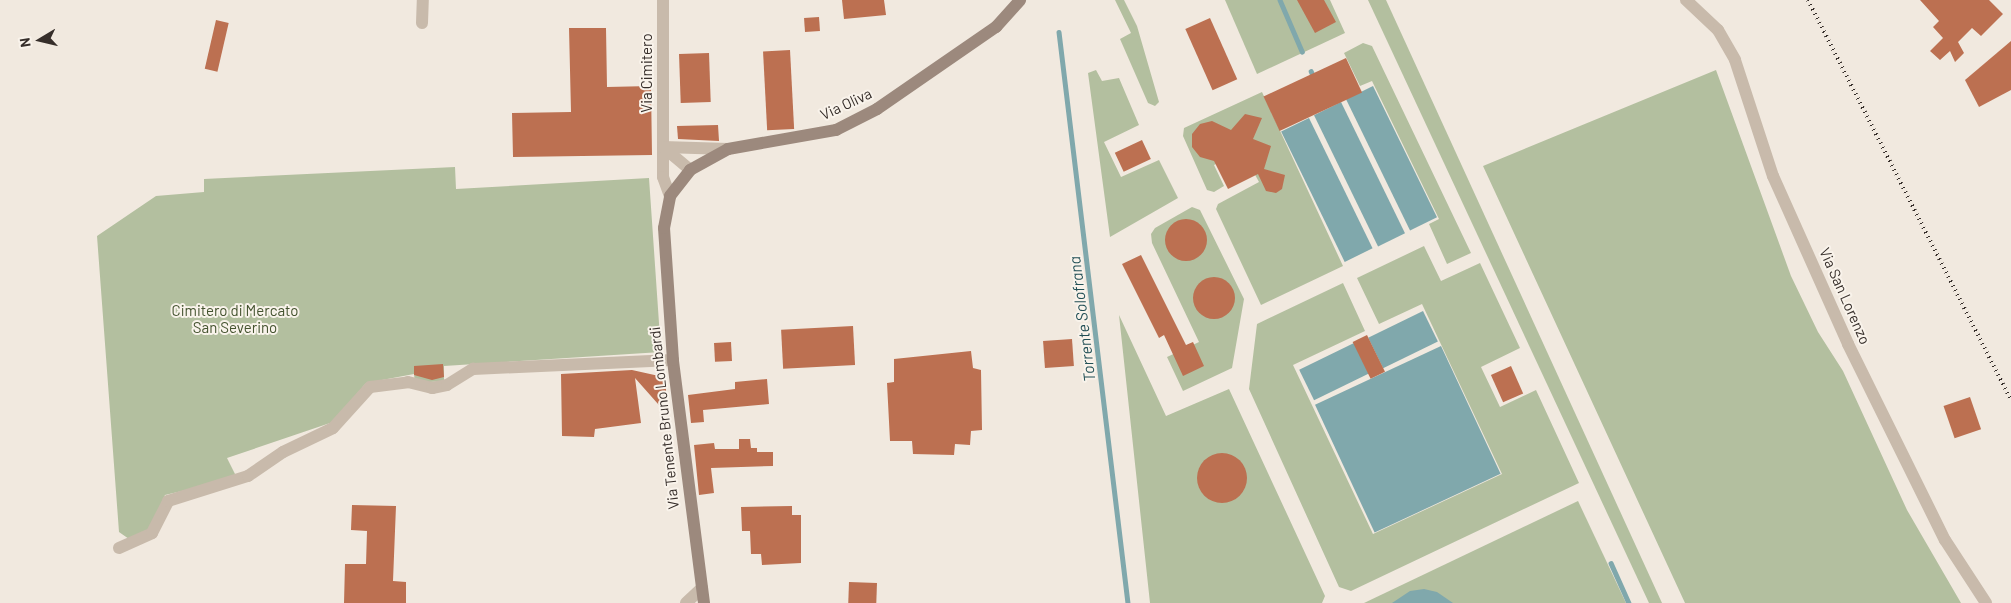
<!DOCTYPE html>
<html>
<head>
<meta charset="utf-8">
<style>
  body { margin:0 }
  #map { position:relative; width:2011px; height:603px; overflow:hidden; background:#f1e9df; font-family:Barlow,sans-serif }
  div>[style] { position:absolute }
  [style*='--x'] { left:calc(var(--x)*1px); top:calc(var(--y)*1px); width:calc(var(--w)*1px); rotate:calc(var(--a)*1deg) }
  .green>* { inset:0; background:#b3bf9f }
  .water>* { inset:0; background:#80a8ac; transform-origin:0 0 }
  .stream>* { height:4.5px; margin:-2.25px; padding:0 2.25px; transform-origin:2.25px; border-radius:2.25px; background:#80a8ac }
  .building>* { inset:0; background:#bc7051; transform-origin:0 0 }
  .round { border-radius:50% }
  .minor>* { height:12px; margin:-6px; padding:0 6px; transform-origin:6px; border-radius:6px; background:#c8baab }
  .secondary>* { height:12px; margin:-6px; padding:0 6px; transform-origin:6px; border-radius:6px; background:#9c897d }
  .rail>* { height:4px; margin-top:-2px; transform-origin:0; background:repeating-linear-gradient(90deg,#362e2a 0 1px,transparent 0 5px) }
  span { translate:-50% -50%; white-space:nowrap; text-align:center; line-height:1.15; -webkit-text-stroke:4px #f9f3eb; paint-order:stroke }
  .street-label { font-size:15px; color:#362e2a }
  .park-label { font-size:15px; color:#44532f }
  .water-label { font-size:16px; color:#224f55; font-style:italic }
  .north { position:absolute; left:15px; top:15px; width:50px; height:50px; -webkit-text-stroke:4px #f9f3eb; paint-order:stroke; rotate:261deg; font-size:14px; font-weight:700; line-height:20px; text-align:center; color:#362e2a }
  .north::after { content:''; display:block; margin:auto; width:18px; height:22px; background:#362e2a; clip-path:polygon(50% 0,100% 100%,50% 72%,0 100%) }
</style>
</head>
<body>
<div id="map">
  <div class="green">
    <i style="clip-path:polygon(1115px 0,1124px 0,1137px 26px,1159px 102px,1155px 106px,1148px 103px,1120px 39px,1131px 33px)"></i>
    <i style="clip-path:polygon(1225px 0,1330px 0,1345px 33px,1257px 74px)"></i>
    <i style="clip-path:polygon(1368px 0,1386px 0,1662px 603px,1649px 603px)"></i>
    <i style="clip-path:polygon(1363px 43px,1372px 46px,1471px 253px,1447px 264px,1429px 224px,1439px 219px,1372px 81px,1360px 86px,1344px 53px)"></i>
    <i style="clip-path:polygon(1096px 70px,1102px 81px,1119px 78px,1139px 125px,1104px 142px,1121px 177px,1159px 160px,1178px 198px,1110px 237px,1088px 73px)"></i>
    <i style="clip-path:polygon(1716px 70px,1791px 276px,1818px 332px,1843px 371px,1907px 510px,1961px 603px,1685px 603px,1483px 166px)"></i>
    <i style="clip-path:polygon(1262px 92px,1343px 266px,1261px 305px,1216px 209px,1218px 204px,1259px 182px,1242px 151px,1214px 165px,1224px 186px,1214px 192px,1207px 190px,1183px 136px,1184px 128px)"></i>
    <i style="clip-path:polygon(455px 167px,456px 189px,649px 178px,661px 352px,444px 366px,444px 381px,415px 383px,414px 374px,366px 383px,333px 422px,227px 458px,237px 478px,165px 495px,148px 533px,129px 539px,119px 532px,97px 236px,156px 196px,204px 192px,204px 179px)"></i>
    <i style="clip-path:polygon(1192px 207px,1200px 210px,1244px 299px,1232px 368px,1183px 391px,1167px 357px,1199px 342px,1152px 243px,1151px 234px,1155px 228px)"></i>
    <i style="clip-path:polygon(1424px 246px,1441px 281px,1480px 263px,1520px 348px,1481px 367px,1500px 407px,1536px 390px,1579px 483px,1351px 591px,1339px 587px,1249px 389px,1257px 324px,1343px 283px,1365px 331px,1293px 365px,1373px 534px,1502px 474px,1422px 304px,1379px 324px,1357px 278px)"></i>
    <i style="clip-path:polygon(1119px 315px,1166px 416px,1229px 389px,1325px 596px,1322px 603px,1150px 603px)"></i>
    <i style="clip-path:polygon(1578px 501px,1626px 603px,1364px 603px)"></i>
  </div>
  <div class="water">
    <i style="left:1373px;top:86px;width:146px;height:30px;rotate:64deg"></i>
    <i style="left:1341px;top:102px;width:146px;height:30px;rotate:64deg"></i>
    <i style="left:1309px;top:118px;width:145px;height:31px;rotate:64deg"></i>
    <i style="left:1423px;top:311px;width:34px;height:61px;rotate:64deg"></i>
    <i style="left:1354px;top:343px;width:34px;height:61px;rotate:64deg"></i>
    <i style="left:1441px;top:346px;width:141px;height:139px;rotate:65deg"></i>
    <i style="clip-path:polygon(1424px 589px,1437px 592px,1453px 603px,1392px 603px,1410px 591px)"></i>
  </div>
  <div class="stream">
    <i style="--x:1280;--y:0;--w:56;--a:66.7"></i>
    <i style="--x:1059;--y:32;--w:575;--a:83.11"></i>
    <i style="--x:1311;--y:71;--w:10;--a:66"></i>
    <i style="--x:1611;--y:563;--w:44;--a:65.8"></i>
  </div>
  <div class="building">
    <i style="clip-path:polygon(842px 0,884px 0,886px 15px,844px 19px)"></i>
    <i style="clip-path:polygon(1297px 0,1324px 0,1336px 22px,1315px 33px)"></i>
    <i style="clip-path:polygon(1920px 0,1989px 0,2003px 14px,1981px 36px,1972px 28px,1958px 42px,1964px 53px,1955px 62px,1950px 51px,1940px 60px,1930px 51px,1943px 38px,1933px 27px,1939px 21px)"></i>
    <i style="left:819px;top:17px;width:14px;height:15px;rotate:86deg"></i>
    <i style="left:1210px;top:18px;width:67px;height:27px;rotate:66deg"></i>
    <i style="left:216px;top:20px;width:13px;height:50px;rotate:13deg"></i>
    <i style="clip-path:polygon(569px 28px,606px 28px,607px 87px,651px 86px,652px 155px,513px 157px,512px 113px,571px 112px)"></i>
    <i style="clip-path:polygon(2011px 41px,2011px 90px,1979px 107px,1965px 80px)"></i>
    <i style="left:790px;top:50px;width:79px;height:27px;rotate:87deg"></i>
    <i style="left:709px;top:53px;width:49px;height:30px;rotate:88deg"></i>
    <i style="left:1346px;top:58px;width:38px;height:91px;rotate:65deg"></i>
    <i style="clip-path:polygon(1245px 114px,1262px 118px,1253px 139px,1271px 146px,1264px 169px,1285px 175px,1282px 189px,1276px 193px,1266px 191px,1258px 174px,1228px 189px,1214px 161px,1200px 157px,1192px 147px,1192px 134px,1200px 124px,1212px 121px,1231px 130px)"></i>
    <i style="clip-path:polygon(718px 125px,719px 141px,678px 139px,677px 126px)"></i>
    <i style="left:1142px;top:140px;width:21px;height:30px;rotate:65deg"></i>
    <i class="round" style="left:1165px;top:219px;width:42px;height:42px"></i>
    <i style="clip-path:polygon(1141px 255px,1186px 345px,1193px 342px,1204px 366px,1183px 376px,1164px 335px,1159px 338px,1122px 264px)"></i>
    <i class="round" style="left:1193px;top:277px;width:42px;height:42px"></i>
    <i style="left:853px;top:326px;width:39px;height:72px;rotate:87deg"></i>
    <i style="left:1367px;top:335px;width:41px;height:16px;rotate:64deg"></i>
    <i style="left:1072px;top:339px;width:27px;height:29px;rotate:86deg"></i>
    <i style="left:731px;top:342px;width:19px;height:17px;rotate:87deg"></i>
    <i style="clip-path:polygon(971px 351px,973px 368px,981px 370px,982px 430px,971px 431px,970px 445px,955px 444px,954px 455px,913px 454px,912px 441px,890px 441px,887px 383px,894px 382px,894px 359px)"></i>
    <i style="clip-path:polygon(443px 364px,444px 377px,432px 380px,414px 375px,414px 366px)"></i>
    <i style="left:1511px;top:366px;width:30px;height:22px;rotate:66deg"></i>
    <i style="clip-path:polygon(632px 370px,659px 376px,666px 384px,666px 413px,635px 378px,641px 423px,595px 429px,594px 437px,562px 436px,561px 374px)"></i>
    <i style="clip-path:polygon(767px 379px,769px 404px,703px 410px,704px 422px,691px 423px,688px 395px,735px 389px,735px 382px)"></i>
    <i style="left:1970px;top:397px;width:34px;height:28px;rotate:71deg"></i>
    <i style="clip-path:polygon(739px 439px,750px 439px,751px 448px,757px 448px,757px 452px,773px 452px,773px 466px,711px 468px,714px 493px,699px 495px,694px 445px,714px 443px,715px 449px,739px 449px)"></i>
    <i class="round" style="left:1197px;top:453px;width:50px;height:50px"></i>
    <i style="clip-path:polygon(352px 505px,396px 506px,393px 581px,406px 582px,406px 603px,344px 603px,345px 564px,366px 564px,367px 531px,351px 530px)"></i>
    <i style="clip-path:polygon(792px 506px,792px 515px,801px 515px,801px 563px,762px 565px,761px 554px,751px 554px,750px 531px,742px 531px,741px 507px)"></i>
    <i style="left:849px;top:582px;width:28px;height:21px;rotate:2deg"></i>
  </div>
  <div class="minor">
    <i style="--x:663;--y:0;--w:177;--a:90"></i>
    <i style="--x:663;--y:177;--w:20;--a:70"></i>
    <i style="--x:1686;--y:0;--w:44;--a:43.2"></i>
    <i style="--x:1718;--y:30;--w:34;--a:60"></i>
    <i style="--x:1735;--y:60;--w:122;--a:71.9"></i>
    <i style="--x:1773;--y:176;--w:184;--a:65.9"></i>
    <i style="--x:1848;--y:344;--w:219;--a:63.7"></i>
    <i style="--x:1945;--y:540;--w:75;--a:56.9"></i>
    <i style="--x:422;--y:23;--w:23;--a:-88"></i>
    <i style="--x:663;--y:147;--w:65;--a:1.8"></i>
    <i style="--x:663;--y:147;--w:35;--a:40"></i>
    <i style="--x:119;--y:548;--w:36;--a:-24"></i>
    <i style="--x:152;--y:533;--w:36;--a:-63"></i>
    <i style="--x:168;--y:501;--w:84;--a:-17.4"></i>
    <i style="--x:248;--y:476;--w:42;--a:-34.4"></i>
    <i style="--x:283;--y:452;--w:55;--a:-25.6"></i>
    <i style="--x:333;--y:428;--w:55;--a:-47.9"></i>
    <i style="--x:370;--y:387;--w:38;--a:-7"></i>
    <i style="--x:408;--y:382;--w:25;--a:14"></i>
    <i style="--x:432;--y:388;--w:15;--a:-11"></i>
    <i style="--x:447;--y:385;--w:31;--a:-32"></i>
    <i style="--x:473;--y:369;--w:200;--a:-2.6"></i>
    <i style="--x:686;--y:603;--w:22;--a:-43"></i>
  </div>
  <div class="secondary">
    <i style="--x:704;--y:603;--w:245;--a:-97.3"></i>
    <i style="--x:673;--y:360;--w:132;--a:-93.9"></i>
    <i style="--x:664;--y:228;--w:33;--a:-79"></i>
    <i style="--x:670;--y:196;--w:33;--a:-52"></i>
    <i style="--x:690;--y:170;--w:43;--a:-28.9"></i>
    <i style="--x:728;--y:149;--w:110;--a:-10"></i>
    <i style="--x:836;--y:130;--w:46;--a:-27.1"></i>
    <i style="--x:877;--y:109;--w:145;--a:-34.6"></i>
    <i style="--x:996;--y:27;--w:36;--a:-48"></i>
  </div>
  <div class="rail">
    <i style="--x:1808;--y:0;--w:449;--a:63.1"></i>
  </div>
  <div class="street-label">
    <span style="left:647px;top:73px;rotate:-90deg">Via Cimitero</span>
    <span style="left:846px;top:104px;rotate:-25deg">Via Oliva</span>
    <span style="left:1845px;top:296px;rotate:66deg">Via San Lorenzo</span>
    <span style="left:664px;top:418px;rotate:-96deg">Via Tenente Bruno Lombardi</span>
  </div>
  <div class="park-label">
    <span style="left:235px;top:319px">Cimitero di Mercato<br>San Severino</span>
  </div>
  <div class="water-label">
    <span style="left:1082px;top:319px;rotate:-97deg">Torrente Solofrana</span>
  </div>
  <div class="north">N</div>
</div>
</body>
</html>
